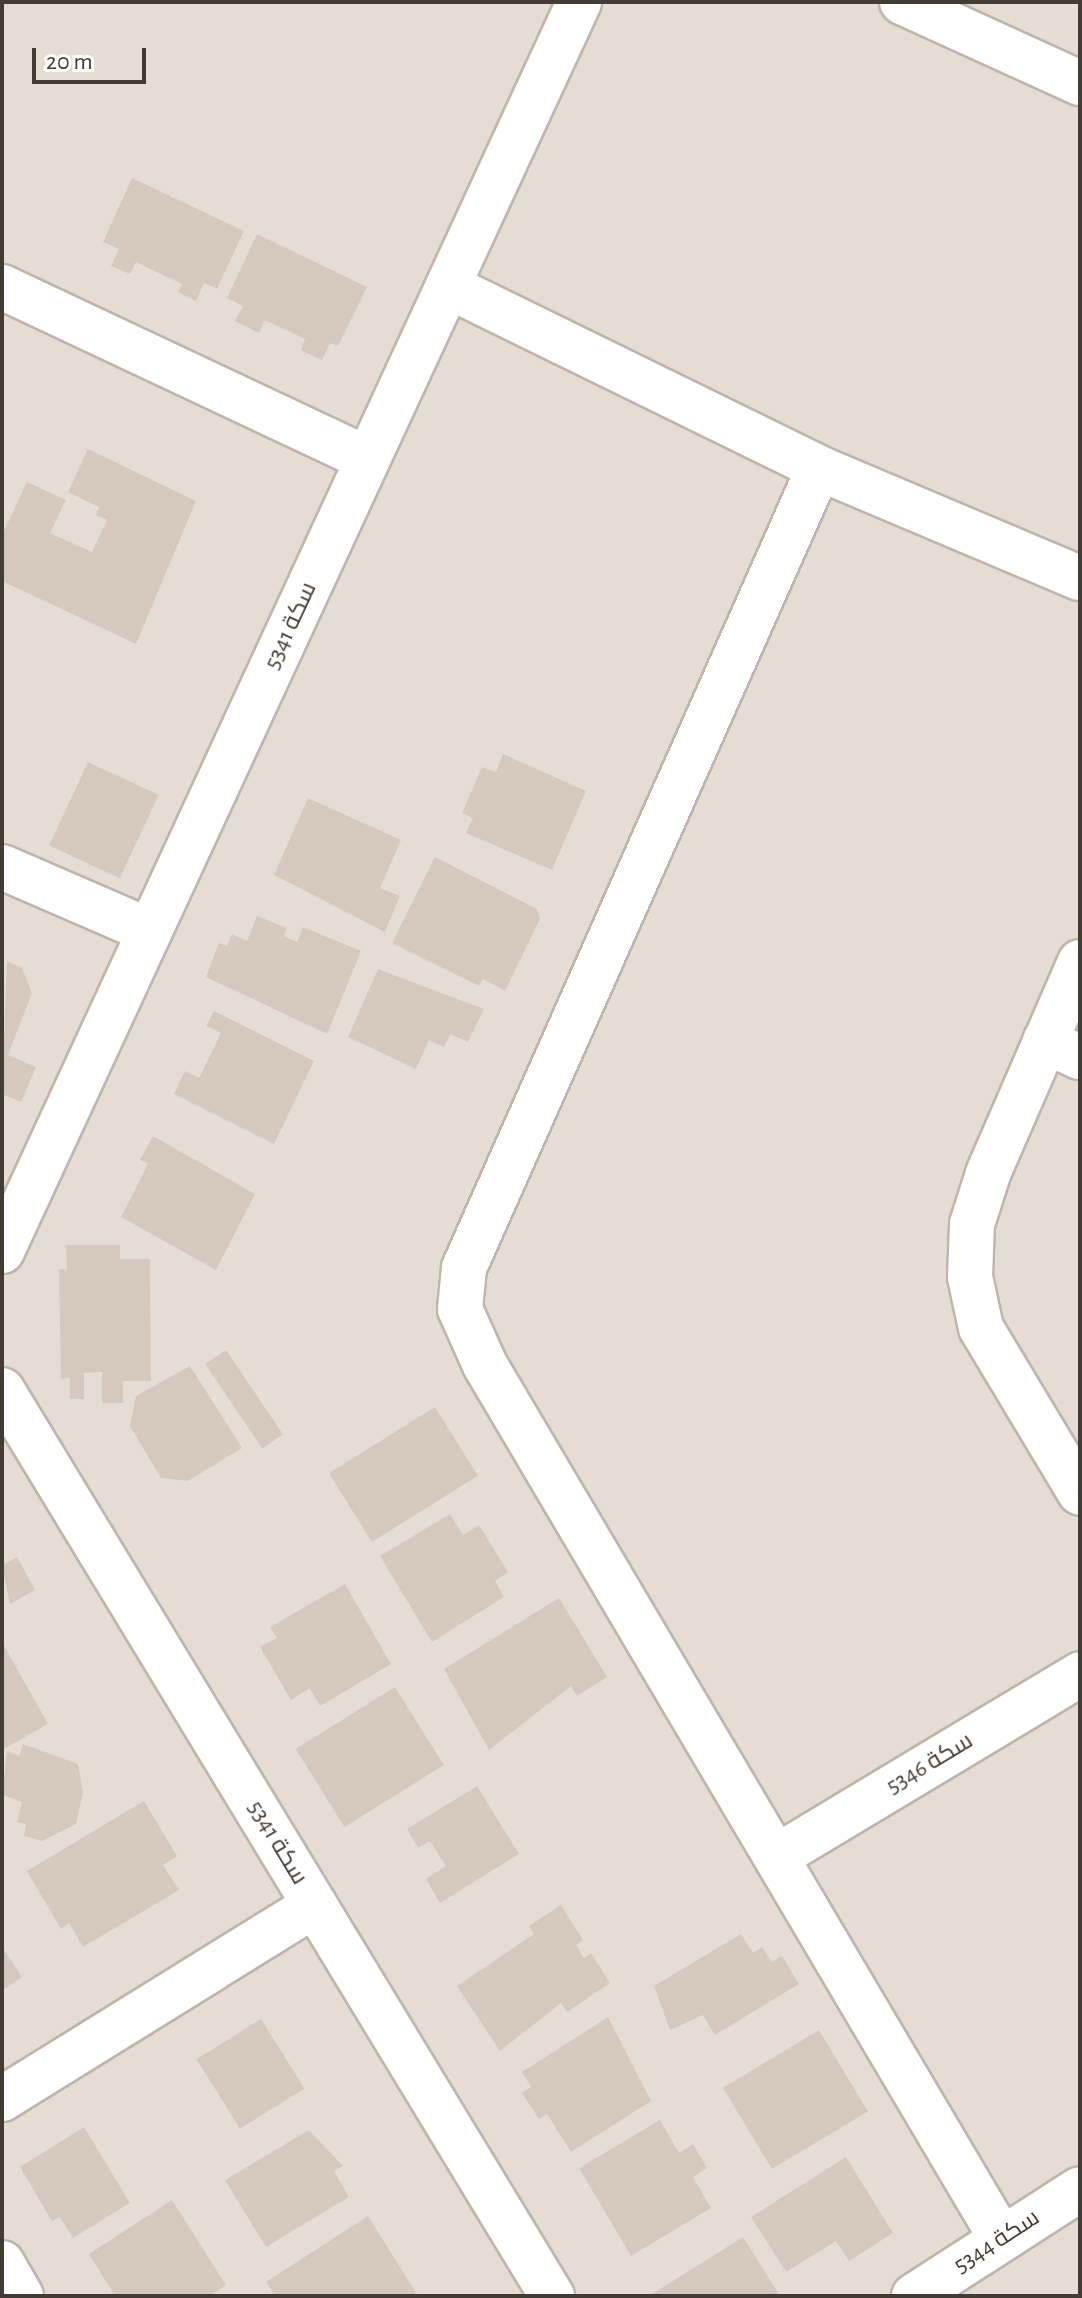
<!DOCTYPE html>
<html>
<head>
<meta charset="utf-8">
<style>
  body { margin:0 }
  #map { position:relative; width:1082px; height:2298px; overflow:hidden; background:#f1ece4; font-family:"Alegreya Sans",Cairo,sans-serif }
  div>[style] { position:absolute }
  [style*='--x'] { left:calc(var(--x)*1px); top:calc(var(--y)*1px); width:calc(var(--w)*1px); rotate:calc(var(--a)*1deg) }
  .residential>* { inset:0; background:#e5ddd3; transform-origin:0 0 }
  .building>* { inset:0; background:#d5c9be; transform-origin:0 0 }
  .roads { filter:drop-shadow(2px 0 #bfb5ab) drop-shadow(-2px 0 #bfb5ab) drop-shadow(0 2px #bfb5ab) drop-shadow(0 -2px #bfb5ab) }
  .minor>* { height:44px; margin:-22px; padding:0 22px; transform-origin:22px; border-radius:22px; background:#fff }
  span { translate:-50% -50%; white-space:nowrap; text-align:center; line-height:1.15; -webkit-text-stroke:6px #fff; paint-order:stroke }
  .street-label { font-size:24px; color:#433c35 }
  .frame { position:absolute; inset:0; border:4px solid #433c35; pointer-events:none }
  .scale { position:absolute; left:32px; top:48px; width:114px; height:36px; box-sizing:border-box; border:4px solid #433c35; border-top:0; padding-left:10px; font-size:24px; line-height:28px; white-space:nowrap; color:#433c35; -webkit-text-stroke:6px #fff; paint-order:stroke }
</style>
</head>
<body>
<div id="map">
  <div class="residential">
    <i style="left:2px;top:2px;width:1078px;height:2294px"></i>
  </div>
  <div class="building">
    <i style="clip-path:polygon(132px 178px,244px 231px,217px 289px,204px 283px,196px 301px,178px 292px,182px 284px,136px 262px,130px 274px,111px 266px,119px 249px,103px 242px)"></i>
    <i style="clip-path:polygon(257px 234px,367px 287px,338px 346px,330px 343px,322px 360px,301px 350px,305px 339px,265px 320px,259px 333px,235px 321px,243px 306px,227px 298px)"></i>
    <i style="clip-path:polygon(88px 449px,196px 501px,136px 644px,2px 581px,2px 535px,27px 482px,66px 500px,50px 533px,92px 552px,107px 520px,96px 515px,99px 507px,68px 492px)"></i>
    <i style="clip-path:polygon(503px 754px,586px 791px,552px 870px,466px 833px,473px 818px,462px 813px,482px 767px,496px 772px)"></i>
    <i style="left:88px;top:762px;width:78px;height:92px;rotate:25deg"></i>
    <i style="clip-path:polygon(308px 798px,401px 840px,380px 888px,400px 896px,385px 932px,274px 875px)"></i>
    <i style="clip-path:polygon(435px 857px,537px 909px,540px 919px,505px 991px,483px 979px,479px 986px,392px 943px)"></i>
    <i style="clip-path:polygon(257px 916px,287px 928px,284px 936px,297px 942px,303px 927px,361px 951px,327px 1034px,206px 977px,219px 943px,227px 946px,232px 934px,247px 941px)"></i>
    <i style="clip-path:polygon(7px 961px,22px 968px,32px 993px,8px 1055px,36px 1067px,21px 1102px,2px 1094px)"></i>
    <i style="clip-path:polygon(378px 969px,484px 1009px,468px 1042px,450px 1034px,444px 1047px,429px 1040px,416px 1069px,348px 1037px)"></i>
    <i style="clip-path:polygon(214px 1011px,314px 1061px,274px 1144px,174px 1094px,185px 1071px,199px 1078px,221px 1033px,206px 1026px)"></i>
    <i style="clip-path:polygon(153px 1136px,255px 1194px,216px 1270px,121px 1217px,148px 1164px,140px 1160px)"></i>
    <i style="clip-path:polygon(66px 1245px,120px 1245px,120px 1259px,150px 1259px,151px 1381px,123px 1381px,123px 1403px,102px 1403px,102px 1372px,84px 1373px,84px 1399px,70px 1399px,70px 1378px,61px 1379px,59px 1269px,67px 1270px)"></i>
    <i style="left:226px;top:1350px;width:102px;height:25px;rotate:56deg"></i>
    <i style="clip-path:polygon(190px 1366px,242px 1448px,188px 1481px,161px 1478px,130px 1426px,136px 1396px)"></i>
    <i style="left:435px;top:1407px;width:81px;height:125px;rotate:58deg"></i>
    <i style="clip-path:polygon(450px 1514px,463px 1535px,479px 1525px,508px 1572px,495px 1581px,504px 1597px,432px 1642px,380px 1556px)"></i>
    <i style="clip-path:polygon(17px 1557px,35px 1590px,10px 1604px,2px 1565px)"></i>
    <i style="clip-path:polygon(345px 1584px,391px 1664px,320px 1706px,310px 1688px,291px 1700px,260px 1647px,277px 1638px,270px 1627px)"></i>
    <i style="clip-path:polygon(559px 1598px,607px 1677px,577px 1696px,571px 1686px,489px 1750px,444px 1669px)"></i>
    <i style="clip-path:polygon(2px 1642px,48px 1724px,2px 1750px)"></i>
    <i style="left:395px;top:1687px;width:92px;height:117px;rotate:58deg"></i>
    <i style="clip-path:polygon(23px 1744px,78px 1764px,83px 1793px,76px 1824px,42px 1841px,24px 1836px,26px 1824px,17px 1822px,22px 1802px,2px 1795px,7px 1751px,19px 1756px)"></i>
    <i style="clip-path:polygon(477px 1786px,519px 1854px,440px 1903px,426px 1879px,446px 1866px,430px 1841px,418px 1848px,407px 1829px)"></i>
    <i style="clip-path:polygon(144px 1801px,177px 1856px,163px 1865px,179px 1890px,83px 1947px,69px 1923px,61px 1929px,27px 1871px)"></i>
    <i style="clip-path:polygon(561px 1905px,583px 1940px,576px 1945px,584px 1958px,591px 1953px,610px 1983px,567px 2012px,561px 2003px,500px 2051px,457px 1986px,534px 1934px,529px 1926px)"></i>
    <i style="clip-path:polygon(741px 1934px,753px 1953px,762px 1947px,772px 1962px,782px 1956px,799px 1984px,715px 2035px,703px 2015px,670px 2030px,654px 1986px)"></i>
    <i style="clip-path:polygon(2px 1947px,22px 1977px,2px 1991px)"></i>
    <i style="clip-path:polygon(608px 2017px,651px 2101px,571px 2152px,547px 2114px,539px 2119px,522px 2093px,531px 2087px,522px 2072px)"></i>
    <i style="left:261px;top:2019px;width:82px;height:76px;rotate:58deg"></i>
    <i style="left:819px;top:2030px;width:95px;height:112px;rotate:59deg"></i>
    <i style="clip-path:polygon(660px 2120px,679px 2153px,693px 2144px,707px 2168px,693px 2177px,711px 2208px,631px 2256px,579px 2168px)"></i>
    <i style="clip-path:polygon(84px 2127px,130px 2203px,73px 2238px,60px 2217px,52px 2221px,20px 2167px)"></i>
    <i style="clip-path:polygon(309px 2130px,343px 2166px,334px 2171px,349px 2197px,266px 2247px,225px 2180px)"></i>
    <i style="clip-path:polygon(846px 2157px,893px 2233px,849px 2261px,836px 2241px,786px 2272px,751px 2217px)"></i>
    <i style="clip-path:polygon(172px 2200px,226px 2285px,209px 2296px,115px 2296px,89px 2254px)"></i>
    <i style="clip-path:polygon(368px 2216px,418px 2296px,275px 2296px,266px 2282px)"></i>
    <i style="clip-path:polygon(743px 2237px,780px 2296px,649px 2296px)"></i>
  </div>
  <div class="roads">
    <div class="minor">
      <i style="--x:902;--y:2;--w:196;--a:24.5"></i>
      <i style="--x:448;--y:286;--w:413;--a:26.1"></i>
      <i style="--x:819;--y:468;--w:283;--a:22.9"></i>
      <i style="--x:2;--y:287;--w:404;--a:25.2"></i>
      <i style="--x:819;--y:468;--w:875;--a:113.93"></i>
      <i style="--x:464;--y:1268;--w:41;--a:95.6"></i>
      <i style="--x:460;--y:1309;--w:61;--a:65.9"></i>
      <i style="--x:485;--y:1365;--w:1014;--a:59.41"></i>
      <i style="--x:2;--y:867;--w:161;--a:23.4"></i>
      <i style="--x:1080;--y:962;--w:231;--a:113.5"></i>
      <i style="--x:988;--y:1174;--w:52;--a:107.7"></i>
      <i style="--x:972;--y:1224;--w:53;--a:92.2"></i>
      <i style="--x:970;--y:1277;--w:52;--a:77.8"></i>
      <i style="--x:981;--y:1328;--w:192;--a:59"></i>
      <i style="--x:1045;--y:1041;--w:38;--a:25"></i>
      <i style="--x:2;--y:1251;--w:1376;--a:-65.2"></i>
      <i style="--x:2;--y:1390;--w:1060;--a:58.74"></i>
      <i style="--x:781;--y:1854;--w:349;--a:-31"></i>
      <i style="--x:2;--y:2099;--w:368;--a:-31.8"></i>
      <i style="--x:2;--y:2263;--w:38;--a:60"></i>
      <i style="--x:914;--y:2296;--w:197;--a:-32.8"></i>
    </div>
  </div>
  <div class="street-label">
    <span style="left:291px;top:626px;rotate:-65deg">سكة 5341</span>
    <span style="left:930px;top:1764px;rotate:-31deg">سكة 5346</span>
    <span style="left:277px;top:1843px;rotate:59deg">سكة 5341</span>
    <span style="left:997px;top:2242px;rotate:-33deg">سكة 5344</span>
  </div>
  <div class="frame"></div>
  <div class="scale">20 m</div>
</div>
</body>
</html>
